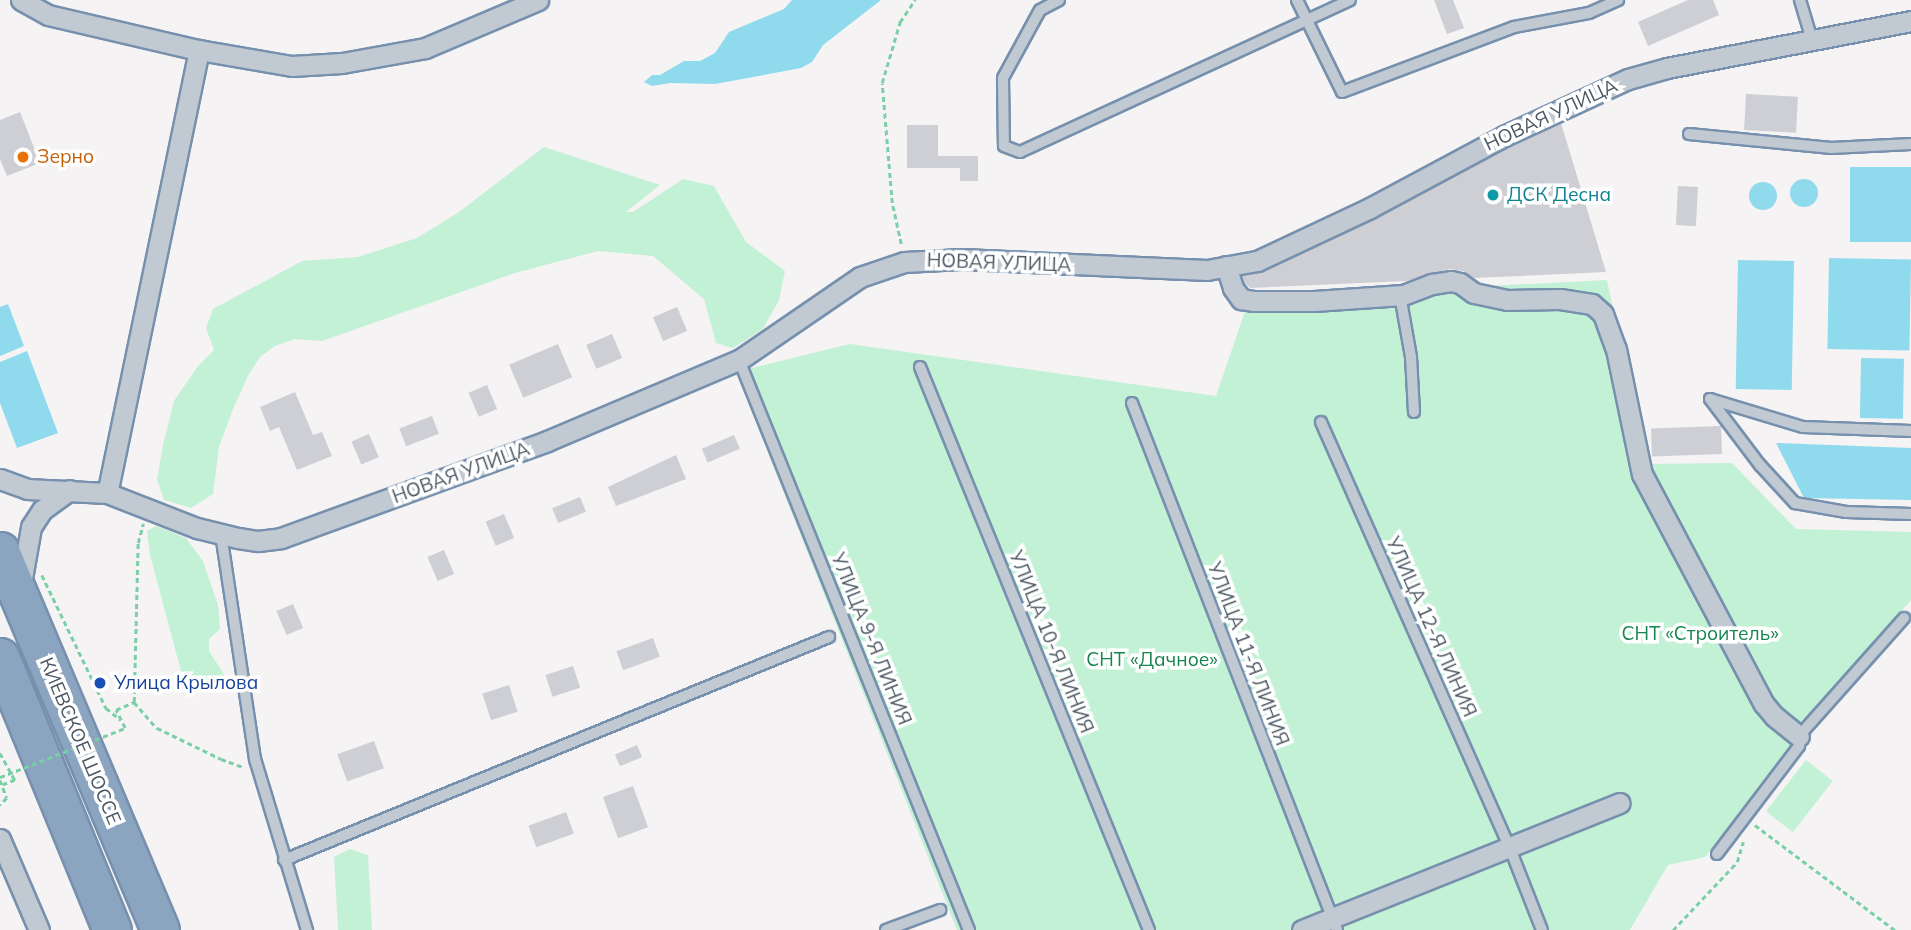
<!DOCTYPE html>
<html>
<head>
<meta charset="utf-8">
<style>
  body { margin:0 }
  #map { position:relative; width:1911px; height:930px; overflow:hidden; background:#f5f3f3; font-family:Mulish,sans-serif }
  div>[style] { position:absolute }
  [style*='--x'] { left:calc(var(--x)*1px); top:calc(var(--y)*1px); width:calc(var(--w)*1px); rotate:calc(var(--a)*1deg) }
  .green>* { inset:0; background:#c3f1d5; transform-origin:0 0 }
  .water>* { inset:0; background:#90daee; transform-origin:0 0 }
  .round { border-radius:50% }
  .building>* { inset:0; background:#cdcfd5; transform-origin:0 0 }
  .path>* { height:2.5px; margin-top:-1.25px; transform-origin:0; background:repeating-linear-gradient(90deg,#7ad0a6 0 5px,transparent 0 8.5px) }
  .roads { filter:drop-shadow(2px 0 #7690ad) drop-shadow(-2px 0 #7690ad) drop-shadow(0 2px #7690ad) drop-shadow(0 -2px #7690ad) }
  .lane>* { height:10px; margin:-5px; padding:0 5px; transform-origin:5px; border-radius:5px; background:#c1cad2 }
  .street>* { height:19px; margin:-9.5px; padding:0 9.5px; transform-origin:9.5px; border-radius:9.5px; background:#c1cad2 }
  .highway>* { height:37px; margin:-18.5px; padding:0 18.5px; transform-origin:18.5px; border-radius:18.5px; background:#8ba5c1 }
  .path-bridge>* { height:2.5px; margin-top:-1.25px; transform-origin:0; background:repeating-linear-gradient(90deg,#7ad0a6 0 5px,transparent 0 8.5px) }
  .dots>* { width:19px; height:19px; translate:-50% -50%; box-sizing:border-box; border:4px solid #fff; border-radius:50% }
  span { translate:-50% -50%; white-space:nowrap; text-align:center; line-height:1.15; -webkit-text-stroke:7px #fff; paint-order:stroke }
  .street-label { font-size:19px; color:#4a5661 }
  .food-label { font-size:19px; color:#c56008 }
  .left { translate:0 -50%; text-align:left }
  .culture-label { font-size:19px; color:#0d838f }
  .park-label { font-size:19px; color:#17864f }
  .transit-label { font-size:19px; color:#164399 }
</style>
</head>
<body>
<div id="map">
  <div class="green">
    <i style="clip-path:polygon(544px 147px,660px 185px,626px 212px,633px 212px,683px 179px,714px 186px,746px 242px,785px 271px,779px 300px,763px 329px,733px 348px,716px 343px,704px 299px,653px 256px,598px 251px,515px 273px,322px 341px,294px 339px,275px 346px,260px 357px,249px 374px,233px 409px,219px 447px,213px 494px,191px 508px,164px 500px,157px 479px,163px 445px,174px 401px,198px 366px,214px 350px,206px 328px,213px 309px,302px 261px,358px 257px,417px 238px,459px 212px)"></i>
    <i style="clip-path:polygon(1607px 280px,1646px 464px,1732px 463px,1796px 529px,1911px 532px,1911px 600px,1853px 667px,1705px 857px,1668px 865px,1630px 930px,957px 930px,736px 372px,850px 344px,1216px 396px,1252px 291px,1369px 292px)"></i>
    <i style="clip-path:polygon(156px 526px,186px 538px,203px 561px,218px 605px,220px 629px,209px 639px,209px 651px,232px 687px,201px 684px,181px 671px,150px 555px,147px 531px)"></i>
    <i style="left:1806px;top:760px;width:34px;height:65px;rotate:38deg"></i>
    <i style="clip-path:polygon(350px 849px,368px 855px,372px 930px,338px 930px,334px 857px)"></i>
  </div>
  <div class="water">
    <i style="clip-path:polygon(792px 0,881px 0,823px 45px,812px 62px,801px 68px,715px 84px,670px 83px,652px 86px,644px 82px,652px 75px,660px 75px,684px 61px,700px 61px,715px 53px,729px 32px,784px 9px)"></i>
    <i style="left:1850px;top:167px;width:61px;height:75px"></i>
    <i class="round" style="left:1790px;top:179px;width:28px;height:28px"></i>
    <i class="round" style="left:1749px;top:182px;width:28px;height:28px"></i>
    <i style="left:1829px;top:258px;width:82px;height:91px;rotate:1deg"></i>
    <i style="left:1738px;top:260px;width:56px;height:129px;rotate:1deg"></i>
    <i style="clip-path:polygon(8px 304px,24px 346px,0 356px,0 307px)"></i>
    <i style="clip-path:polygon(27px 351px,58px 433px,17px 448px,0 403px,0 362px)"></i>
    <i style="left:1861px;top:358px;width:43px;height:60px;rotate:1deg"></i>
    <i style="clip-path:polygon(1776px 443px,1911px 448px,1911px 500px,1804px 498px)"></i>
  </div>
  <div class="building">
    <i style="clip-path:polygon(1434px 0,1453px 0,1464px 28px,1447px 34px)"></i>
    <i style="clip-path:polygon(1688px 0,1713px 0,1719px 15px,1648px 46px,1638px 22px)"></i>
    <i style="left:1746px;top:94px;width:52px;height:36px;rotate:3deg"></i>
    <i style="clip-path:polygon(20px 112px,40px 163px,7px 176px,0 159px,0 120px)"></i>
    <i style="clip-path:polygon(1561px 123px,1606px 272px,1474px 278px,1463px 271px,1450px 269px,1406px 281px,1250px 288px,1244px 282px,1242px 276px,1262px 272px,1375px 219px,1509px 147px)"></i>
    <i style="clip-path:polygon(907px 125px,938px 125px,938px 156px,978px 156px,978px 181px,960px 181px,960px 168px,907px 168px)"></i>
    <i style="left:1678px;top:186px;width:20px;height:39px;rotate:3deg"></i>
    <i style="left:677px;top:307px;width:26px;height:26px;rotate:67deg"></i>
    <i style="left:612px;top:334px;width:26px;height:28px;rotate:67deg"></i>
    <i style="left:558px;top:344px;width:36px;height:53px;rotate:67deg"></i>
    <i style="left:487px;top:385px;width:26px;height:20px;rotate:67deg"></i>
    <i style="clip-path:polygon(295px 392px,313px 435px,322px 432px,332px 456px,297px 470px,279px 427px,270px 431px,260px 407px)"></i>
    <i style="left:432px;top:416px;width:19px;height:35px;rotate:69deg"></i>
    <i style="left:1721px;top:426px;width:28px;height:70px;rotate:88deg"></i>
    <i style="left:369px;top:434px;width:25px;height:19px;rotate:67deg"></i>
    <i style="left:734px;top:435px;width:15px;height:35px;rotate:67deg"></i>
    <i style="clip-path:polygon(676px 455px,686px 479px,616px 506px,608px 487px)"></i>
    <i style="left:580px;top:497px;width:16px;height:30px;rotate:68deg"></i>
    <i style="left:504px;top:514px;width:26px;height:20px;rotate:67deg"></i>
    <i style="left:444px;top:550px;width:26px;height:18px;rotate:67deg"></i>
    <i style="left:293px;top:604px;width:26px;height:18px;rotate:67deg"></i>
    <i style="left:653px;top:638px;width:20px;height:39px;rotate:70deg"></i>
    <i style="left:573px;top:666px;width:23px;height:29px;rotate:72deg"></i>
    <i style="left:509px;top:685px;width:28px;height:28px;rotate:72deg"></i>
    <i style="left:374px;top:741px;width:29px;height:39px;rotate:70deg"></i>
    <i style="left:637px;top:745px;width:13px;height:24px;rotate:67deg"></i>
    <i style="left:633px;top:786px;width:44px;height:32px;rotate:70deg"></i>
    <i style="left:566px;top:812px;width:23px;height:40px;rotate:70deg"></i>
  </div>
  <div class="path">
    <i style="--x:901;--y:244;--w:42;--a:-102.4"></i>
    <i style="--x:892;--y:203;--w:120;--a:-94.8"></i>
    <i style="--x:882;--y:83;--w:64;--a:-73.6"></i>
    <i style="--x:900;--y:22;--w:27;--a:-56"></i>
    <i style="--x:42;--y:575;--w:148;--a:64.3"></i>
    <i style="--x:106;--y:708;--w:19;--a:39"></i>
    <i style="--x:134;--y:702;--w:35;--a:49"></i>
    <i style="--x:157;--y:728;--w:71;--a:25.8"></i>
    <i style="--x:221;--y:759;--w:23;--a:20"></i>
    <i style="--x:125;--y:728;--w:20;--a:-117"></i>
    <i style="--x:116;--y:710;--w:20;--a:-24"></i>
    <i style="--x:134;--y:702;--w:159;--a:-88.6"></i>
    <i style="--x:138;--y:543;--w:20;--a:-75"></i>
    <i style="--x:0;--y:753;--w:31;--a:61"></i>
    <i style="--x:15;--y:780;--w:14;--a:159"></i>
    <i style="--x:0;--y:780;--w:19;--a:69"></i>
    <i style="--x:7;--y:798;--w:10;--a:135"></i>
    <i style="--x:1755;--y:825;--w:175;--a:36.9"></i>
    <i style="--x:1673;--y:930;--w:93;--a:-46.7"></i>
    <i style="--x:1737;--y:862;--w:21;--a:-73"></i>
  </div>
  <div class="roads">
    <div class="lane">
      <i style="--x:1059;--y:0;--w:21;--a:152"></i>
      <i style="--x:1040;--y:10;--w:77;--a:118.6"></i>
      <i style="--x:1003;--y:78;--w:68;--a:89.2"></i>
      <i style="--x:1004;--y:146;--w:17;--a:21"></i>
      <i style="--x:1020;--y:152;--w:363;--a:-24.7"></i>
      <i style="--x:1297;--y:0;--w:102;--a:63.9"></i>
      <i style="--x:1342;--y:92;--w:184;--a:-20.7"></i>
      <i style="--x:1514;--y:27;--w:76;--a:-10.6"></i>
      <i style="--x:1589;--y:13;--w:32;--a:-24"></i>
      <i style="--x:1800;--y:0;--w:42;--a:73.3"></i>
      <i style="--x:1689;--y:134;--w:143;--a:5.6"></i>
      <i style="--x:1831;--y:148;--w:80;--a:-2.9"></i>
      <i style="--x:1400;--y:295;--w:63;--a:79.9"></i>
      <i style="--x:1411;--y:357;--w:55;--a:86.9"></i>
      <i style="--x:739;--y:360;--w:615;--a:68.03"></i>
      <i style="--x:920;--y:367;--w:608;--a:67.87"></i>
      <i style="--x:1710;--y:399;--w:83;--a:52.9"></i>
      <i style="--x:1760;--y:465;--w:52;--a:47.4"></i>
      <i style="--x:1795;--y:503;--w:52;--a:10"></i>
      <i style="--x:1846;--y:512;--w:65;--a:1.8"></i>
      <i style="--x:1710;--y:399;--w:97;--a:16.8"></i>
      <i style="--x:1803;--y:427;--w:108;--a:2.1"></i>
      <i style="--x:1132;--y:403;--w:565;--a:68.74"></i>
      <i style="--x:1321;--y:422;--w:464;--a:66.1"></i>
      <i style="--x:1509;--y:846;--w:90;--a:68.6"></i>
      <i style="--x:221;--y:534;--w:228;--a:81.4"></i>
      <i style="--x:255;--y:759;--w:179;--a:73.1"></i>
      <i style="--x:1717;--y:854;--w:136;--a:-52.8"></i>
      <i style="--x:1799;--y:746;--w:10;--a:-90"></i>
      <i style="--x:1799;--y:736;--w:158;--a:-48.3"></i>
      <i style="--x:284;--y:860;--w:589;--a:-22.25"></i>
      <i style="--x:886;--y:930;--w:58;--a:-20.3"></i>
    </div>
    <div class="street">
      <i style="--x:21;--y:0;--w:31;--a:29"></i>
      <i style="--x:48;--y:15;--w:155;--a:13.1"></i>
      <i style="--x:199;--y:50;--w:452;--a:101.7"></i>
      <i style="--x:199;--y:50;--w:94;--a:9.8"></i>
      <i style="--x:292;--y:66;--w:50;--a:-3.4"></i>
      <i style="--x:342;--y:63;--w:84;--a:-10.2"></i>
      <i style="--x:425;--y:48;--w:123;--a:-23"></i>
      <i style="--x:1226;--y:266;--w:23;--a:72"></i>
      <i style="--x:1233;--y:288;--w:14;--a:54"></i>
      <i style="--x:1241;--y:299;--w:12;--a:9"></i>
      <i style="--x:1253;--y:301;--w:61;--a:0"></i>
      <i style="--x:1314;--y:301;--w:89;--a:-3.9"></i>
      <i style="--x:1403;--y:295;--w:31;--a:-21"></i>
      <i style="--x:1432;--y:284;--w:19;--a:-9"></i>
      <i style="--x:1451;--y:281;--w:9;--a:13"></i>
      <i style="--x:1460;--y:283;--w:17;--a:36"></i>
      <i style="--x:1474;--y:293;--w:34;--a:12"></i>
      <i style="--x:1507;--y:300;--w:53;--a:-1.1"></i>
      <i style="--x:1560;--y:299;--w:32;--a:9"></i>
      <i style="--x:1592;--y:304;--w:15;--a:42"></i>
      <i style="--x:1603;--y:314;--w:37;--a:70"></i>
      <i style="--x:1616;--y:349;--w:128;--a:78.3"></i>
      <i style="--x:1642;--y:474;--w:260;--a:62.1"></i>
      <i style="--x:1764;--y:704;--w:16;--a:50"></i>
      <i style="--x:1774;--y:716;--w:32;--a:39"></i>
      <i style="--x:0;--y:479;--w:29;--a:20"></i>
      <i style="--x:27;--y:489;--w:80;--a:2.9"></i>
      <i style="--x:107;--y:493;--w:97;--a:21.3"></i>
      <i style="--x:197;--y:528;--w:42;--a:13.7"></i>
      <i style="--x:238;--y:538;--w:20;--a:9"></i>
      <i style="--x:258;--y:541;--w:23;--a:-7"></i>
      <i style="--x:281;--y:538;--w:283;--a:-20"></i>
      <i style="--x:547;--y:441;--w:208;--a:-22.9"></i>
      <i style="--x:739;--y:360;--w:147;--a:-34.4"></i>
      <i style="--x:860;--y:277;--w:46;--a:-18.8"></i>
      <i style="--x:904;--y:262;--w:58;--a:-3"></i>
      <i style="--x:962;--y:259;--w:245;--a:2.6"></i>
      <i style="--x:1207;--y:270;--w:51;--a:-10.2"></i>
      <i style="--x:1257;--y:261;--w:125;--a:-25.1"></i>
      <i style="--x:1370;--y:208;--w:152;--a:-28.2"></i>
      <i style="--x:1504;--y:136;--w:136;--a:-24.7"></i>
      <i style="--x:1628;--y:79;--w:41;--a:-15.8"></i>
      <i style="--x:1667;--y:68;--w:248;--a:-10.9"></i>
      <i style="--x:21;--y:584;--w:58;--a:-80"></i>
      <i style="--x:31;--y:527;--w:20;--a:-57"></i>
      <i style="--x:42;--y:510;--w:34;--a:-36"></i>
      <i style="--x:0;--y:839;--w:99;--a:66.8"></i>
      <i style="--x:1302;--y:930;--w:342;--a:-21.8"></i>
    </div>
    <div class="highway">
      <i style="--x:0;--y:551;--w:411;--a:67.1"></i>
      <i style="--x:0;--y:657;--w:295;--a:67.7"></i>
    </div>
  </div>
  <div class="path-bridge">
    <i style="--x:0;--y:777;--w:134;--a:-21.4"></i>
  </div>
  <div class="dots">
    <i style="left:23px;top:157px;background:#e8710a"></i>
    <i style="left:1493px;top:195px;background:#0f9aa8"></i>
    <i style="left:100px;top:683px;background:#1a4fb4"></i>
  </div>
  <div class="street-label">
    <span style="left:1551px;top:115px;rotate:-25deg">НОВАЯ УЛИЦА</span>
    <span style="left:999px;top:263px;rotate:2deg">НОВАЯ УЛИЦА</span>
    <span style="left:461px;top:473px;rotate:-20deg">НОВАЯ УЛИЦА</span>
    <span style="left:1431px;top:627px;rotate:66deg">УЛИЦА 12-Я ЛИНИЯ</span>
    <span style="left:871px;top:639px;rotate:68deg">УЛИЦА 9-Я ЛИНИЯ</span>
    <span style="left:1051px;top:642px;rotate:68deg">УЛИЦА 10-Я ЛИНИЯ</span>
    <span style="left:1248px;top:654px;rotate:69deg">УЛИЦА 11-Я ЛИНИЯ</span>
    <span style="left:80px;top:741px;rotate:67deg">КИЕВСКОЕ ШОССЕ</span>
  </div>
  <div class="food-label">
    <span class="left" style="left:37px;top:157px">Зерно</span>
  </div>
  <div class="culture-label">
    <span class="left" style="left:1507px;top:195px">ДСК Десна</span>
  </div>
  <div class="park-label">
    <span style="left:1700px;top:634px">СНТ «Строитель»</span>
    <span style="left:1152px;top:660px">СНТ «Дачное»</span>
  </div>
  <div class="transit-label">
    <span class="left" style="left:114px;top:683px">Улица Крылова</span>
  </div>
</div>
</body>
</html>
